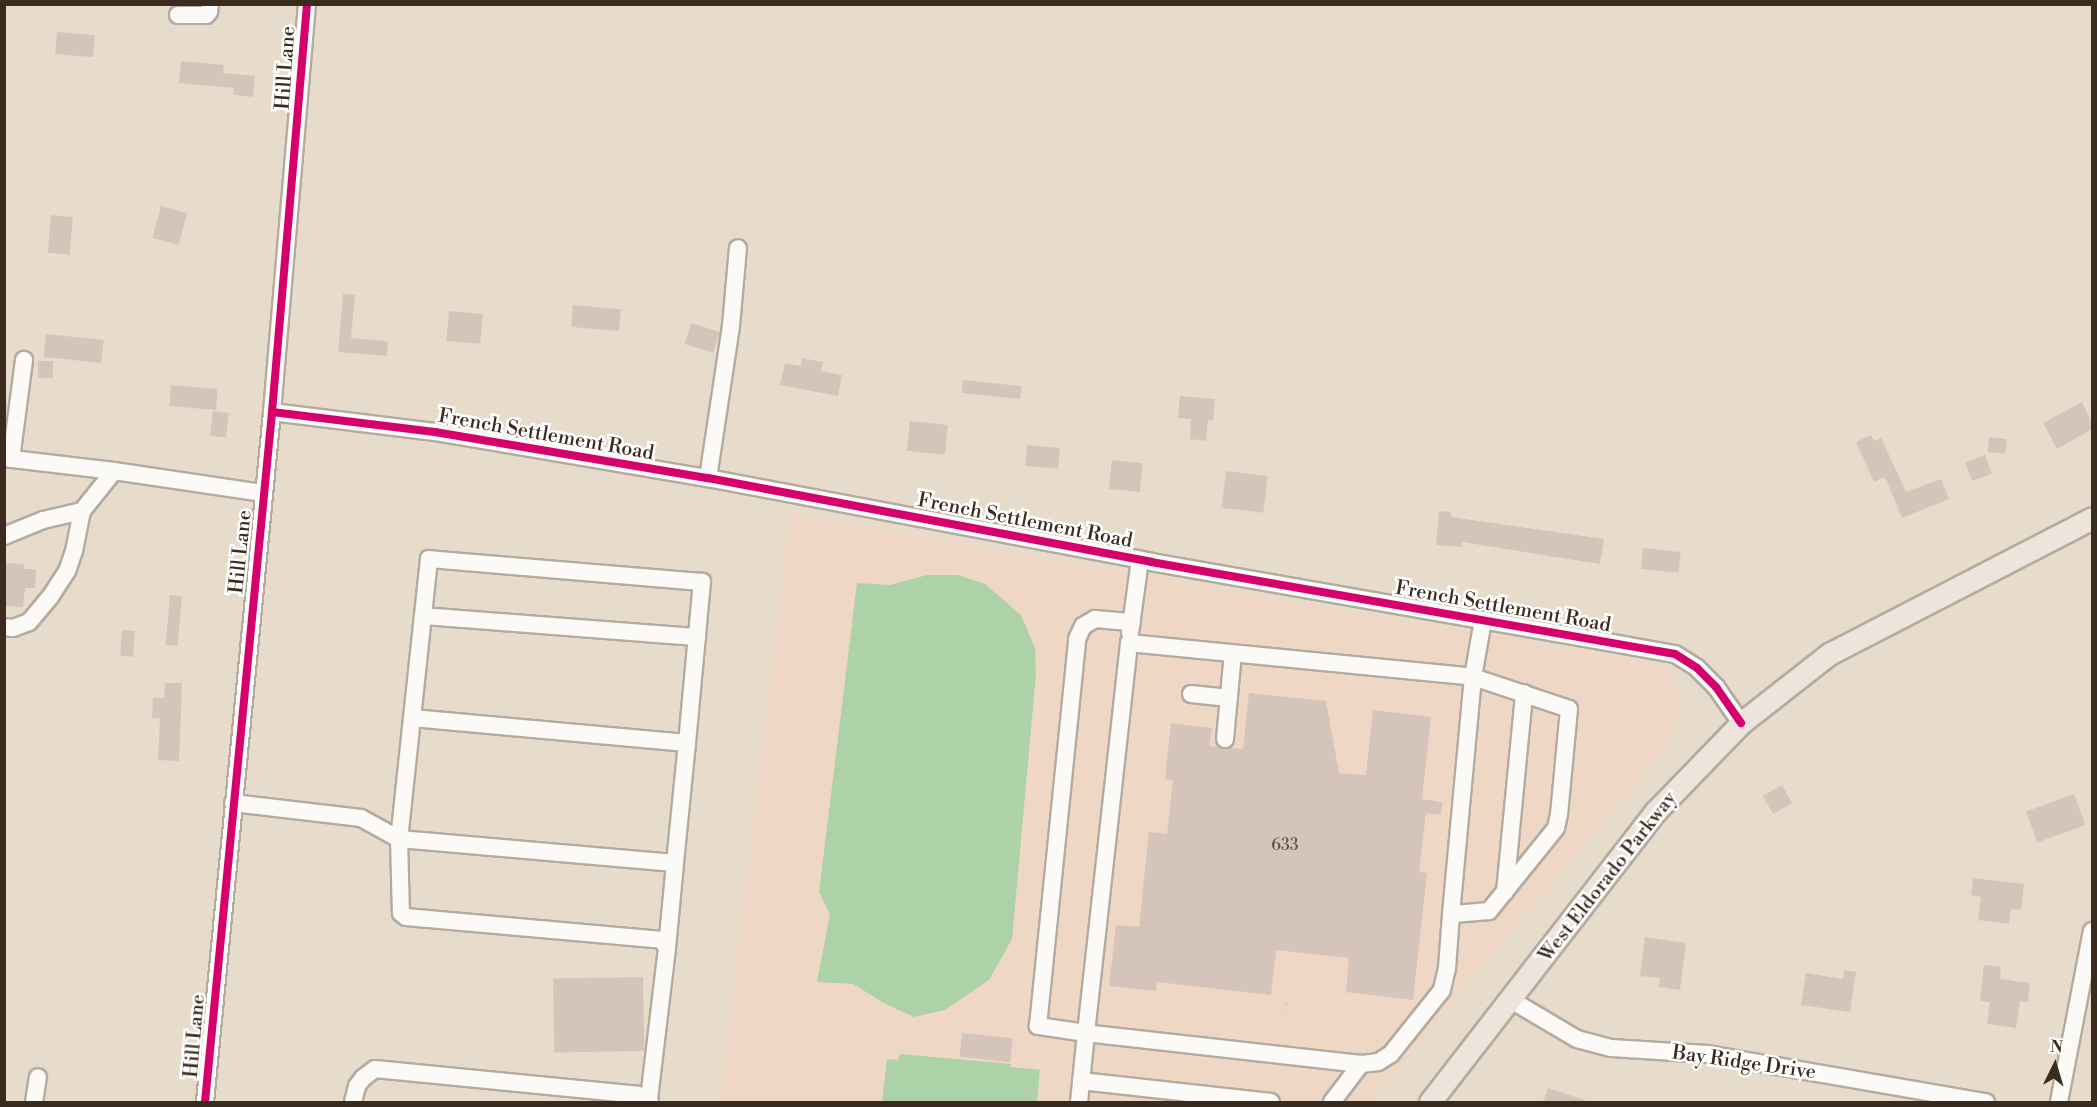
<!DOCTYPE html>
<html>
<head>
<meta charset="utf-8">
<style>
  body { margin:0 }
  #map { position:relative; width:2097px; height:1107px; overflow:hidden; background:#e7dccc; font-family:"Libre Bodoni",serif }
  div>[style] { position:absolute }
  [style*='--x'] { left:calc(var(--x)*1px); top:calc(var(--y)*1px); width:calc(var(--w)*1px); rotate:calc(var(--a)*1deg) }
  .built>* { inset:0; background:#efd7c6 }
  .green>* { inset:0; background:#add2a7 }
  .building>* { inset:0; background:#d5c4ba; transform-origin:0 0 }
  .path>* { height:3px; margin-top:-1.5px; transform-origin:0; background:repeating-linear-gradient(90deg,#d3cfca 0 1.5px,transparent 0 6px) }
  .roads { filter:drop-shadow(2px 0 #b4aba0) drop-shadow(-2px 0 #b4aba0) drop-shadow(0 2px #b4aba0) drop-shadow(0 -2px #b4aba0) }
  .minor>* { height:16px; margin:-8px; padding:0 8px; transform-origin:8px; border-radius:8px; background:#fbfaf7 }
  .major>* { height:21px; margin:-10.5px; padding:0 10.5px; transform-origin:10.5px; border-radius:10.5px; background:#ede4dc }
  .cycleway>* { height:8px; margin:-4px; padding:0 4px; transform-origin:4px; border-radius:4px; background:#d6006c }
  span { translate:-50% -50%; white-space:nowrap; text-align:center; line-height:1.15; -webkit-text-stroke:5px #fff; paint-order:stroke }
  .number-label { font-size:16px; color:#645348 }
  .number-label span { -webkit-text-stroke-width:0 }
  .street-label { font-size:20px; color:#3b2a1e }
  .frame { position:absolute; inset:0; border:6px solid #3b2a1e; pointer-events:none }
  .north { position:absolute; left:2025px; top:1035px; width:60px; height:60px; -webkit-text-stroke:4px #fff; paint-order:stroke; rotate:5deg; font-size:16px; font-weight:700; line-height:24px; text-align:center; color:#3b2a1e }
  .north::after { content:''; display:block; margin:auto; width:21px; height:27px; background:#3b2a1e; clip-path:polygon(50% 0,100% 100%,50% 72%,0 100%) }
</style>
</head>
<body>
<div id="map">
  <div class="built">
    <i style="clip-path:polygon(790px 514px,1660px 664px,1675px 687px,1683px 708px,1671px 742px,1369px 1102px,720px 1102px)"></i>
  </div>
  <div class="green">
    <i style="clip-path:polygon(927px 575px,958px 575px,985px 584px,1021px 615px,1035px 648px,1036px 674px,1012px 939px,989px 980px,945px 1010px,914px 1017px,884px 1003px,853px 984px,817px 982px,830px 914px,819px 892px,857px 583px,890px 585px)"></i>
    <i style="clip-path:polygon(900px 1054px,1011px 1064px,1011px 1067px,1040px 1070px,1037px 1102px,882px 1102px,887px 1059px,898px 1060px)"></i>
  </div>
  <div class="building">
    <i style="left:57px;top:32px;width:38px;height:22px;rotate:5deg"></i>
    <i style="clip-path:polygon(181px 61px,224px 65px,223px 73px,255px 76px,253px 97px,233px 95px,234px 88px,179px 83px)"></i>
    <i style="left:161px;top:206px;width:27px;height:33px;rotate:15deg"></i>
    <i style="left:51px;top:215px;width:22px;height:38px;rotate:5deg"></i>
    <i style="clip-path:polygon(343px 294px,355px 295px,351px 338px,388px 341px,387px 356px,338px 352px)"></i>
    <i style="left:573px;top:305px;width:48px;height:22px;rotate:5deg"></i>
    <i style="left:449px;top:311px;width:34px;height:30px;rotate:5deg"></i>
    <i style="left:691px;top:323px;width:30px;height:22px;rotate:17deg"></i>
    <i style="left:46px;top:334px;width:58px;height:23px;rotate:6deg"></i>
    <i style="clip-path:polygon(802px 358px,823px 362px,821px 371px,842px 375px,838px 396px,780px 385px,785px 363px,801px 366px)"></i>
    <i style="left:38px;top:361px;width:15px;height:17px"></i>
    <i style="left:963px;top:380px;width:59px;height:13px;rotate:6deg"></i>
    <i style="left:171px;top:385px;width:47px;height:21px;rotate:5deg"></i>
    <i style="clip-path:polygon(1180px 396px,1215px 399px,1213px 421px,1208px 420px,1206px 441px,1190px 439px,1191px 419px,1178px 418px)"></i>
    <i style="clip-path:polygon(2082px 402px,2092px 423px,2092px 429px,2057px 449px,2043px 423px)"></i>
    <i style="left:213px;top:411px;width:16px;height:25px;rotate:7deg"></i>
    <i style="left:910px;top:421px;width:38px;height:30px;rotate:6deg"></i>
    <i style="clip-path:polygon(1871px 435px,1874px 441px,1881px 438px,1906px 492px,1941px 479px,1949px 499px,1902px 518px,1885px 477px,1874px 482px,1856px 442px)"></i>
    <i style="left:1989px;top:437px;width:18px;height:15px;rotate:6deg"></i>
    <i style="left:1027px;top:445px;width:33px;height:21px;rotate:5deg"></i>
    <i style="left:1985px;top:455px;width:20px;height:21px;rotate:70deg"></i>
    <i style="left:1112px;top:460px;width:31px;height:29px;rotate:6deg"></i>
    <i style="left:1226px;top:471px;width:42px;height:37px;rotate:7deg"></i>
    <i style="clip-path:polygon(1439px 511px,1451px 512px,1451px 517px,1604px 539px,1600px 564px,1462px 542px,1462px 547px,1436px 545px)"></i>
    <i style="left:1643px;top:548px;width:38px;height:21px;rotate:6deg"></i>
    <i style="clip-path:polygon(4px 563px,24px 564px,24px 569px,36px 569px,35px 588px,25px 588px,23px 607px,4px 606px)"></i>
    <i style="left:170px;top:595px;width:12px;height:50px;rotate:5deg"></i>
    <i style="left:122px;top:630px;width:13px;height:26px;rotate:4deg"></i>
    <i style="clip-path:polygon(165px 683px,182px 683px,179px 761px,158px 760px,160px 718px,152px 718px,153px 698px,164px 698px)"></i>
    <i style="clip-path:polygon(1249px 693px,1326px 701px,1339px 773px,1366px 775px,1373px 710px,1431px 717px,1422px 799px,1442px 802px,1441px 815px,1426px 813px,1419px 872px,1427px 873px,1413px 1000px,1346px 992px,1349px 958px,1276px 950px,1271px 995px,1157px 982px,1156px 991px,1109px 986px,1116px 925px,1139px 927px,1149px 832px,1167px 834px,1173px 780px,1165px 779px,1171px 723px,1212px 728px,1209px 746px,1243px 749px)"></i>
    <i style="left:1782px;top:785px;width:21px;height:22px;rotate:61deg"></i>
    <i style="left:2074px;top:794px;width:33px;height:51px;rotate:70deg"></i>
    <i style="clip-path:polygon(1973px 878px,2024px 884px,2021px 910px,2011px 909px,2009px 924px,1978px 920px,1981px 897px,1971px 895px)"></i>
    <i style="clip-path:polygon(1645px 937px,1686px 943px,1680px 990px,1659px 987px,1660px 978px,1640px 976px)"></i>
    <i style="clip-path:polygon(1984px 965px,2001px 967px,2000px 979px,2030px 983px,2028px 1002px,2020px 1001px,2016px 1028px,1987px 1024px,1990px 1002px,1980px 1001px)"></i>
    <i style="clip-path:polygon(1844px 970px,1856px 972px,1850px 1012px,1801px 1005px,1806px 973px,1843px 979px)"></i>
    <i style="left:643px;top:977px;width:74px;height:90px;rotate:89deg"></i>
    <i style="left:962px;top:1033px;width:51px;height:24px;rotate:6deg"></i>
    <i style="clip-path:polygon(1548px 1088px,1585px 1100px,1584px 1102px,1543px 1102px)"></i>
  </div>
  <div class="path">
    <i style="--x:1285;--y:1010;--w:8;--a:-83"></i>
  </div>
  <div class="roads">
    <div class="minor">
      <i style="--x:178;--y:15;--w:28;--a:0"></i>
      <i style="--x:206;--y:15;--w:4;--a:-45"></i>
      <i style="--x:209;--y:12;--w:8;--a:-83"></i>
      <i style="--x:272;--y:412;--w:164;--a:7"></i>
      <i style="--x:435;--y:432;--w:277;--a:9.6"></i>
      <i style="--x:708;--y:478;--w:451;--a:10.7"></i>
      <i style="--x:1151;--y:562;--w:532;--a:9.96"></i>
      <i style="--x:1675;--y:654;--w:26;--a:32"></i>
      <i style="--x:1697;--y:668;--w:27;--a:45"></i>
      <i style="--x:1716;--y:687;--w:44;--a:55.2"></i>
      <i style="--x:4;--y:458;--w:111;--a:6.7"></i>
      <i style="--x:114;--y:471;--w:151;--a:8.4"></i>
      <i style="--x:11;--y:459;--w:100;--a:-82.5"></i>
      <i style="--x:708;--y:478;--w:154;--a:-81.4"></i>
      <i style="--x:731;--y:326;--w:78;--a:-84.9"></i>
      <i style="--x:82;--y:511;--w:51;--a:-51.3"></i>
      <i style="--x:4;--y:536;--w:42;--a:-22.3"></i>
      <i style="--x:43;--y:520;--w:40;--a:-13"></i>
      <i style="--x:82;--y:511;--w:41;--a:101.3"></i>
      <i style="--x:74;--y:551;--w:21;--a:109"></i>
      <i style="--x:67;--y:571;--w:31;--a:123"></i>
      <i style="--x:50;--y:597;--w:33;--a:130"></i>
      <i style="--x:29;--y:622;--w:17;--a:159"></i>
      <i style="--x:13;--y:628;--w:9;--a:-174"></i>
      <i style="--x:423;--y:616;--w:275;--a:4.4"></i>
      <i style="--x:1130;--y:633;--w:74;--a:-82.2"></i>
      <i style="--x:1191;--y:694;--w:38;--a:6"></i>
      <i style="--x:412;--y:718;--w:276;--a:5.2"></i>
      <i style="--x:1225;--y:739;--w:86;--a:-84.7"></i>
      <i style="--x:233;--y:803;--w:129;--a:6.7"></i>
      <i style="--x:361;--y:818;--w:43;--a:28.9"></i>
      <i style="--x:399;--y:839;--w:74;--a:88.5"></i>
      <i style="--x:401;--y:913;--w:6;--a:39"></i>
      <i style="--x:406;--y:917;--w:257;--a:5.1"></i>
      <i style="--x:662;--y:940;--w:9;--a:58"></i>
      <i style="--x:667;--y:948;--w:153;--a:96.8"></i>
      <i style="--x:1505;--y:892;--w:200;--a:-84.5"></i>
      <i style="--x:1451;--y:914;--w:238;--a:-84.7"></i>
      <i style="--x:1473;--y:677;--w:58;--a:-80"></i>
      <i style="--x:667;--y:948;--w:85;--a:-84.6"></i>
      <i style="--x:675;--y:863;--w:121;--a:-84.3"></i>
      <i style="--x:687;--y:743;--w:162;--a:-84.7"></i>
      <i style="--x:702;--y:582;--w:274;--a:-175.2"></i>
      <i style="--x:429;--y:559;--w:282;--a:96.1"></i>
      <i style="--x:399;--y:839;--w:277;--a:5"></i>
      <i style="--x:1511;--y:1000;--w:77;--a:30.6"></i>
      <i style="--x:1577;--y:1039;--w:35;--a:15"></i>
      <i style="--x:1611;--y:1048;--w:96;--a:3.6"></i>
      <i style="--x:1707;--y:1054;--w:283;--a:9.8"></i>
      <i style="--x:1081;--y:1081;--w:191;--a:6.3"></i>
      <i style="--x:34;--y:1102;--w:25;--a:-81"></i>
      <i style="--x:205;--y:1102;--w:693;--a:-84.45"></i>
      <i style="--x:272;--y:412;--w:409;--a:-85.1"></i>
      <i style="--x:353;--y:1102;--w:16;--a:-76"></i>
      <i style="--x:357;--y:1086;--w:10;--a:-53"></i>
      <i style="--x:363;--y:1078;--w:15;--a:-37"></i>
      <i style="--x:375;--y:1069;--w:264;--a:5.6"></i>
      <i style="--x:638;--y:1095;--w:14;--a:30"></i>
      <i style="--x:1079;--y:1102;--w:69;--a:-84.2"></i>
      <i style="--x:1086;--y:1033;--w:392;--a:-83.7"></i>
      <i style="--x:1129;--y:643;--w:346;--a:5.6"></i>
      <i style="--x:1473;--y:677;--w:101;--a:18.4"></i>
      <i style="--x:1569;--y:709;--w:105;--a:95.4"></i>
      <i style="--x:1559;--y:814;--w:14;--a:102"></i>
      <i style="--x:1556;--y:828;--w:107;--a:128.9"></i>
      <i style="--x:1489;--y:911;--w:38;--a:175"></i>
      <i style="--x:1451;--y:914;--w:54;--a:94.2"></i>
      <i style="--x:1447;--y:968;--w:23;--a:103"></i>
      <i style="--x:1442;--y:990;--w:82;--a:128.6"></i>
      <i style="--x:1391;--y:1054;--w:15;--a:148"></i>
      <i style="--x:1378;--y:1062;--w:17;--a:173"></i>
      <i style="--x:1361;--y:1064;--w:277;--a:-173.6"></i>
      <i style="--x:1086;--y:1033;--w:49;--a:-171.7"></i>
      <i style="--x:1038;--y:1026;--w:389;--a:-84.2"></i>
      <i style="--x:1077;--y:639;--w:14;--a:-65"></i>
      <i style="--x:1083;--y:626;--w:14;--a:-30"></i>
      <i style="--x:1095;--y:619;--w:37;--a:5"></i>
      <i style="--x:1332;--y:1102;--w:48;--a:-52.7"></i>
      <i style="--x:2059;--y:1102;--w:174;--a:-79.1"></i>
    </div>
    <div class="major">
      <i style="--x:1430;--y:1102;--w:368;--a:-52.2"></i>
      <i style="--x:1656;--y:811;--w:122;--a:-46"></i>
      <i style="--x:1741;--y:723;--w:112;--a:-38.1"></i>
      <i style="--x:1829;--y:654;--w:296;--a:-27.3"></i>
    </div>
  </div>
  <div class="cycleway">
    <i style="--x:272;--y:412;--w:164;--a:7"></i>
    <i style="--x:435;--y:432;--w:277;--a:9.6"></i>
    <i style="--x:708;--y:478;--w:451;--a:10.7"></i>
    <i style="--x:1151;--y:562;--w:532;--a:9.96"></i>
    <i style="--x:1675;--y:654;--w:26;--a:32"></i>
    <i style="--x:1697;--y:668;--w:27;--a:45"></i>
    <i style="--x:1716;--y:687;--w:44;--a:55.2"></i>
    <i style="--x:205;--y:1102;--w:693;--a:-84.45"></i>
    <i style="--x:272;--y:412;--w:409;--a:-85.1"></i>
  </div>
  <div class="number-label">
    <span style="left:1285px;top:845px">633</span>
  </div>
  <div class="street-label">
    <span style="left:286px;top:68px;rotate:-86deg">Hill Lane</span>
    <span style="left:546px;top:435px;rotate:10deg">French Settlement Road</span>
    <span style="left:1025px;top:521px;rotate:11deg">French Settlement Road</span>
    <span style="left:241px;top:552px;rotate:-84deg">Hill Lane</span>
    <span style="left:1503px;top:607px;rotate:10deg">French Settlement Road</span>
    <span style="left:1608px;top:877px;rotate:-52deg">West Eldorado Parkway</span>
    <span style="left:195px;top:1036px;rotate:-85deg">Hill Lane</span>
    <span style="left:1744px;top:1063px;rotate:8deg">Bay Ridge Drive</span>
  </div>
  <div class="frame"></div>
  <div class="north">N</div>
</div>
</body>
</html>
